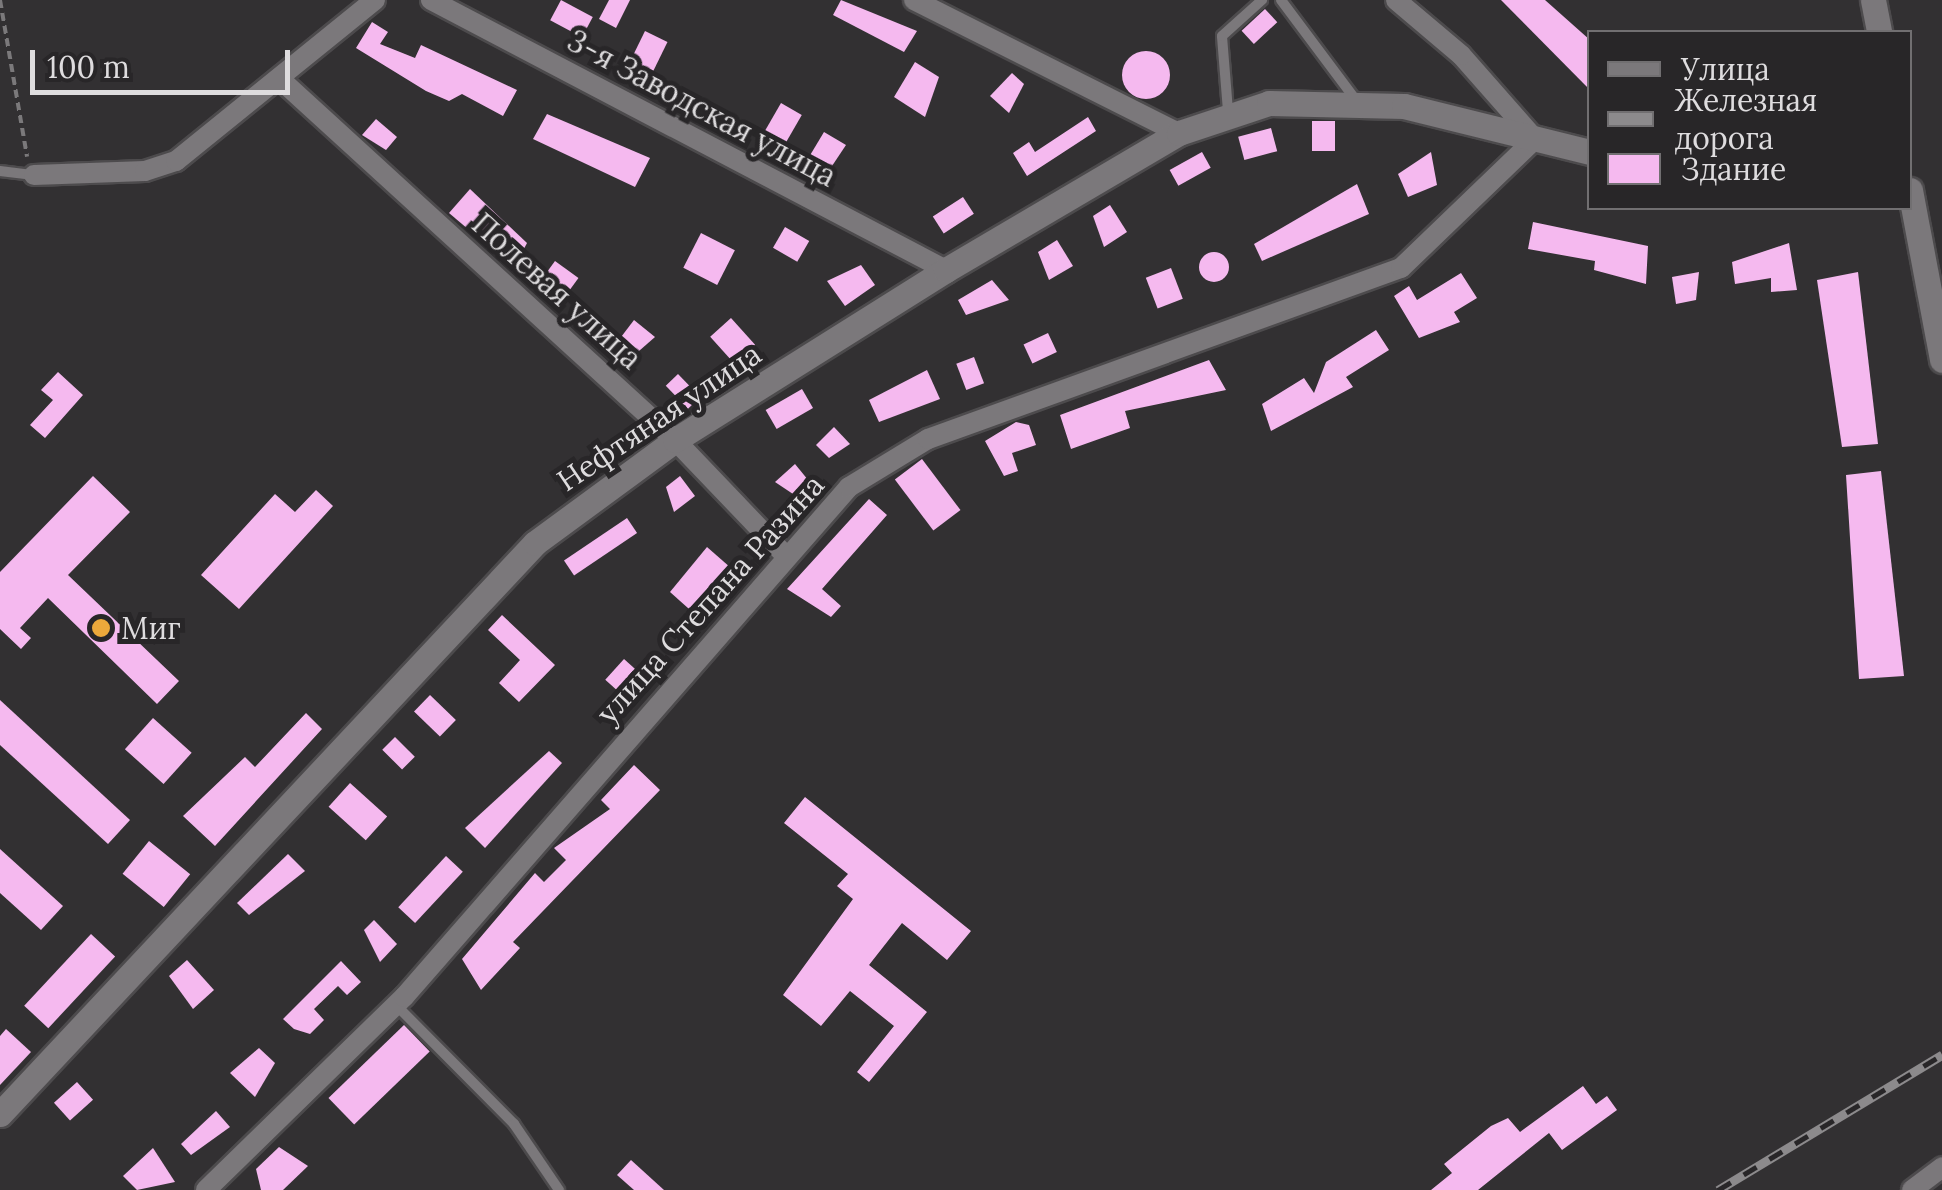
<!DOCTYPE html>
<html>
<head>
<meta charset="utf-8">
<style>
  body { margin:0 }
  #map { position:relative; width:1942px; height:1190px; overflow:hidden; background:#323032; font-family:Lora,serif }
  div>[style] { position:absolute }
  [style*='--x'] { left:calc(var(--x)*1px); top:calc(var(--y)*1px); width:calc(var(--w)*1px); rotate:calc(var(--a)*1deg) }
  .building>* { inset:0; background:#f5b9ef; transform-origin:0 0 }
  .round { border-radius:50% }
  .path>* { height:4px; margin-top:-2px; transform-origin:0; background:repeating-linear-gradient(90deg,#7b797b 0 8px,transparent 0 13px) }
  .roads { filter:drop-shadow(2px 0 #4d4b4d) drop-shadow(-2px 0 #4d4b4d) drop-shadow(0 2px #4d4b4d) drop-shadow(0 -2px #4d4b4d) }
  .lane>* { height:10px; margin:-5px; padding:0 5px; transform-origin:5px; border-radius:5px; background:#7b787b }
  .street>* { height:20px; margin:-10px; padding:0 10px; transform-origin:10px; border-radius:10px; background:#7b787b }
  .secondary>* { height:25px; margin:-12.5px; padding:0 12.5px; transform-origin:12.5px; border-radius:12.5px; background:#7b787b }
  .rail>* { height:9px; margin-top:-4.5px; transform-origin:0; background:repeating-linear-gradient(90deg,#282628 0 15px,#8c8a8c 0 30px); box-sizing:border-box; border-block:2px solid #8c8a8c }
  .dots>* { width:28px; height:28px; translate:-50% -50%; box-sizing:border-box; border:5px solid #282628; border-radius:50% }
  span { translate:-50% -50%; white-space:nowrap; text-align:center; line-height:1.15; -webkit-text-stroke:10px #282628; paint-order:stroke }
  .street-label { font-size:30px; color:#dedcde }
  .poi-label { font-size:30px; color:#dedcde }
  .left { translate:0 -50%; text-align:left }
  .legend { position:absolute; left:1587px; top:30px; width:325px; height:180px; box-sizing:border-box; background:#282628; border:2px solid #716f71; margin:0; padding:12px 18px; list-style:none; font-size:30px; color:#dedcde }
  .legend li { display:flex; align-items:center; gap:20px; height:50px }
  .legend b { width:50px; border:2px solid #716f71 }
  .scale { position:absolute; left:30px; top:50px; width:260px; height:45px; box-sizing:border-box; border:5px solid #dedcde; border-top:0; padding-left:12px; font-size:30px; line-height:35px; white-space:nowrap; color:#dedcde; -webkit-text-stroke:8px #282628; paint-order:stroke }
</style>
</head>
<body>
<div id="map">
  <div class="building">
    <i style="left:561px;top:0;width:36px;height:23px;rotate:28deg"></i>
    <i style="clip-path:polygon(609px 0,630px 0,616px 28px,599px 19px)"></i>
    <i style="clip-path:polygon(841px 0,917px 31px,904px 52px,833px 15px)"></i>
    <i style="clip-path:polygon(1501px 0,1545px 0,1590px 40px,1590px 90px)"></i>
    <i style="left:1265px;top:9px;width:18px;height:32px;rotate:47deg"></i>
    <i style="clip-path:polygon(372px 22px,388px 32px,380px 44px,415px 58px,421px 45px,517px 90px,503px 116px,462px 94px,449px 101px,426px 91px,356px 48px)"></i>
    <i style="left:645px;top:31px;width:25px;height:36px;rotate:26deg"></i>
    <i class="round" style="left:1122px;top:51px;width:48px;height:48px"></i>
    <i style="clip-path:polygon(915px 62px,939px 77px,925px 117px,894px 97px)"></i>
    <i style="clip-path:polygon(1012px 73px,1024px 84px,1009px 113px,990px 96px)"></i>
    <i style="left:781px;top:103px;width:24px;height:34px;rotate:30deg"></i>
    <i style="clip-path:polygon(547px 114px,650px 158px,635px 187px,533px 139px)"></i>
    <i style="clip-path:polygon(1088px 117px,1096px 131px,1027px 176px,1013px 153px,1029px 142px,1035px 152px)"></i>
    <i style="clip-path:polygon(376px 119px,397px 137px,386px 150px,362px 135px)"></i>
    <i style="left:1312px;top:121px;width:23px;height:30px"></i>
    <i style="left:1271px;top:128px;width:24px;height:34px;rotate:75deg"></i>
    <i style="clip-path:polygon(824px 132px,846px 145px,832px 166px,809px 157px)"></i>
    <i style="left:1202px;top:152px;width:18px;height:37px;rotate:61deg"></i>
    <i style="clip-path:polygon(1431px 152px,1437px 185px,1408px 197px,1398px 174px)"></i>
    <i style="clip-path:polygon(1357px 184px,1369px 214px,1262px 261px,1254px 244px)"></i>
    <i style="clip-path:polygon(470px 189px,527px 243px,514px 268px,449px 213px)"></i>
    <i style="left:963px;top:197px;width:20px;height:36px;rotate:57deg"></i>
    <i style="clip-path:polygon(1110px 205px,1127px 232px,1104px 247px,1093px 216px)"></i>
    <i style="clip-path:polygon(1533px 222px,1648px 246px,1646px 284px,1594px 270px,1595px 261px,1528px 249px)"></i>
    <i style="left:785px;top:227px;width:28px;height:24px;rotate:30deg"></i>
    <i style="left:701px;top:233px;width:38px;height:39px;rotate:27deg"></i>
    <i style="clip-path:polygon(1057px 240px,1073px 266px,1049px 280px,1038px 252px)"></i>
    <i style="clip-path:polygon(1789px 243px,1797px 290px,1771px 292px,1771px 278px,1735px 284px,1732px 262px)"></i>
    <i class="round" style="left:1199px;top:252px;width:30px;height:30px"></i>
    <i style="left:555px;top:261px;width:29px;height:26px;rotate:36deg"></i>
    <i style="clip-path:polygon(861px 265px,875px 285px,845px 306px,827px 281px)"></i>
    <i style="left:1171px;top:268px;width:33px;height:27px;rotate:69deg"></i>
    <i style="clip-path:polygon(1699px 272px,1696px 300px,1676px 304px,1672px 277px)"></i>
    <i style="clip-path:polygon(1858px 272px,1878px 444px,1842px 447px,1817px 280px)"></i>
    <i style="clip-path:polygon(1461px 273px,1477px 298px,1454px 312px,1460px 322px,1419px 338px,1394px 296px,1409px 286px,1417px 300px)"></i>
    <i style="clip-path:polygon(992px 280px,1009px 300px,966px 315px,958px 300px)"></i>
    <i style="left:731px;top:318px;width:36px;height:28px;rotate:48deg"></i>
    <i style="clip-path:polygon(634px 320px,655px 337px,631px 358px,615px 345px)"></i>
    <i style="clip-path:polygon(1376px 330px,1389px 350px,1346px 377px,1353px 387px,1271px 431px,1262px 404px,1304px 378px,1314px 393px,1326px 362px)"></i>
    <i style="left:1048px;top:333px;width:21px;height:27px;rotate:65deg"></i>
    <i style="left:974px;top:357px;width:28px;height:19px;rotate:69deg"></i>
    <i style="clip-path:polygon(1209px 360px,1226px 390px,1125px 411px,1130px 428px,1071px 449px,1060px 415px)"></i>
    <i style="clip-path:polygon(927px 370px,940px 399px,879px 422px,869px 400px)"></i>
    <i style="clip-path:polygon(58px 372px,83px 395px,45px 438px,30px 425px,53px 400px,41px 390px)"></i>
    <i style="left:678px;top:374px;width:32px;height:17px;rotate:46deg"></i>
    <i style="left:802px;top:389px;width:22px;height:42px;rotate:60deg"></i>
    <i style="clip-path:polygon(1016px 422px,1029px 425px,1036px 445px,1012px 453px,1018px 471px,1004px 476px,985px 441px)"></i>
    <i style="clip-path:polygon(834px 427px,850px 444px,829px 458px,816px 445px)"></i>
    <i style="left:922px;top:459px;width:64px;height:34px;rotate:53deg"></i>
    <i style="clip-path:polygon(795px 464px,813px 486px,799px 498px,775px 482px)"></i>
    <i style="clip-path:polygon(1881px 471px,1904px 676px,1859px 679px,1846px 475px)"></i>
    <i style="clip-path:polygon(93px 476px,130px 512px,68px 575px,179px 681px,157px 704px,48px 598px,20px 628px,31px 638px,21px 649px,0 629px,0 572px)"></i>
    <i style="clip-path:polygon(680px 476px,695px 496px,674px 512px,666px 487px)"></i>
    <i style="clip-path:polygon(316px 490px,333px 506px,239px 609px,201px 575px,275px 494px,295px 512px)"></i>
    <i style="clip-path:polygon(869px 499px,887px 515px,822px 589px,841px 606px,831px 617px,787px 589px)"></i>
    <i style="left:627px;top:518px;width:18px;height:76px;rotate:56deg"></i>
    <i style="clip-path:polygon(707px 547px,731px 568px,698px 617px,670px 592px)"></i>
    <i style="clip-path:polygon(502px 615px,555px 665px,519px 702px,499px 683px,520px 660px,488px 630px)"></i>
    <i style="left:624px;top:659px;width:24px;height:28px;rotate:42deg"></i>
    <i style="left:430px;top:695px;width:36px;height:23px;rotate:44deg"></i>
    <i style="clip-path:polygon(0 700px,130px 820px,108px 844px,0 745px)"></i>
    <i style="clip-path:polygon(306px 713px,322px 729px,215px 846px,183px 816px,245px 757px,255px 767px)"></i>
    <i style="left:153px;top:718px;width:52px;height:42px;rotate:42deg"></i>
    <i style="left:395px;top:737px;width:28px;height:18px;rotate:45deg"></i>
    <i style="clip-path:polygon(549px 751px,562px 763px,485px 848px,465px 828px)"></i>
    <i style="clip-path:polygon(634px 765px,660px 790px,513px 942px,520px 948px,481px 990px,462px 959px,535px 873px,544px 882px,566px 860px,554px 848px,610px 809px,601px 800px)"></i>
    <i style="left:350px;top:783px;width:50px;height:32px;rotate:42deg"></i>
    <i style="clip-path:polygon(805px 797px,971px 931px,947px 960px,902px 923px,869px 965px,927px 1012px,869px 1082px,857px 1072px,894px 1026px,850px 991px,821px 1026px,783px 995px,853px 899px,837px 886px,848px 874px,784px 823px)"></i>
    <i style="left:149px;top:841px;width:53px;height:42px;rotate:39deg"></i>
    <i style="clip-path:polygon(0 849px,63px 906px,41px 930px,0 893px)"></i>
    <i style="clip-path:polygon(288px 854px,305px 871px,249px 915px,237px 903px)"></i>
    <i style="left:446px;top:856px;width:23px;height:70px;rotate:43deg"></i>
    <i style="clip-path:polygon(374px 920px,397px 944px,380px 962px,364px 930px)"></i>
    <i style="left:91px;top:934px;width:33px;height:98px;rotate:43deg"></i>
    <i style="clip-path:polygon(187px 960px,214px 990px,193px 1009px,169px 976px)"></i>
    <i style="clip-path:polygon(341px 961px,361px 982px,347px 995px,338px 986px,314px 1009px,324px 1020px,310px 1034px,294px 1029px,283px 1019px)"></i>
    <i style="left:404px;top:1025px;width:37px;height:105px;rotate:46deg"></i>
    <i style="clip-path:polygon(6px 1029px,31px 1052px,0 1085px,0 1036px)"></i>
    <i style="clip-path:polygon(259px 1048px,275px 1063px,255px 1097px,230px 1073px)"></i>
    <i style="left:77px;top:1082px;width:24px;height:31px;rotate:48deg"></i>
    <i style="clip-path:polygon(1583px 1086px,1596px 1104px,1607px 1096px,1617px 1110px,1562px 1150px,1549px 1133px,1478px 1190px,1431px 1190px,1452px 1173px,1444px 1164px,1491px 1126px,1508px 1118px,1520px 1132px)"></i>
    <i style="clip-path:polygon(216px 1111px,230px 1127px,191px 1155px,181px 1144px)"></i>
    <i style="clip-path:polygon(279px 1147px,308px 1166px,283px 1190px,261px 1190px,256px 1169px)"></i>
    <i style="clip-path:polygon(153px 1148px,175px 1182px,137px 1190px,123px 1176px)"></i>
    <i style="clip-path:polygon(631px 1160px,664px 1190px,634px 1190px,617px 1175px)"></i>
  </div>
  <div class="path">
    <i style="--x:0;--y:0;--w:159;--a:80.2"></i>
  </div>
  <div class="roads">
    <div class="lane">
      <i style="--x:1281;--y:0;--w:124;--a:53.2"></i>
      <i style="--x:1228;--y:111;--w:75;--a:-94.6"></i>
      <i style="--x:1222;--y:36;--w:54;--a:-42"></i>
      <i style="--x:0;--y:171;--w:34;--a:7"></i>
      <i style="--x:396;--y:1005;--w:168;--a:45.2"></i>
      <i style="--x:514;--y:1124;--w:80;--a:55.7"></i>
    </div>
    <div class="street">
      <i style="--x:431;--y:0;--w:581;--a:27.67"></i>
      <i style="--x:914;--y:0;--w:297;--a:26.7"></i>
      <i style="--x:281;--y:80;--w:534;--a:42.42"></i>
      <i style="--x:675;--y:440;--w:159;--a:46.3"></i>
      <i style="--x:34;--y:175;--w:111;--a:-2.1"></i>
      <i style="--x:145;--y:171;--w:33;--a:-18"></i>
      <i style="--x:176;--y:161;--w:256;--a:-39"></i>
      <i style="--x:206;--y:1190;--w:277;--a:-44.3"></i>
      <i style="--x:404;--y:997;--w:677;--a:-48.89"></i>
      <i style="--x:849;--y:487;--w:92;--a:-31.3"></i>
      <i style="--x:928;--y:439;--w:503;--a:-19.88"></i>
      <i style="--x:1401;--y:268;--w:186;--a:-43.9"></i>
      <i style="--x:1535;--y:139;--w:112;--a:-131.4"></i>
      <i style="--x:1461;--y:55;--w:85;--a:-139.8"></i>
      <i style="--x:1912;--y:1190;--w:38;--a:-37"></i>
    </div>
    <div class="secondary">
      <i style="--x:1873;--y:0;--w:33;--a:79"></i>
      <i style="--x:1910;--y:190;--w:173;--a:79.3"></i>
      <i style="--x:0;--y:1114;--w:782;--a:-46.86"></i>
      <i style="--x:535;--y:543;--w:174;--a:-36.3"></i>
      <i style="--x:675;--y:440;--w:320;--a:-32.1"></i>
      <i style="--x:946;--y:270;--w:270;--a:-30.5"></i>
      <i style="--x:1179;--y:133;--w:95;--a:-18.4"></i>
      <i style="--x:1269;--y:103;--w:135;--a:1.3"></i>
      <i style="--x:1404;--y:106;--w:192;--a:13.9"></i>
    </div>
  </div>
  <div class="rail">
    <i style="--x:1718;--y:1190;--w:262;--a:-31.1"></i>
  </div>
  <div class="dots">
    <i style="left:101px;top:628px;background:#eca93b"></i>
  </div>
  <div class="street-label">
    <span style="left:702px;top:108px;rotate:28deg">3-я Заводская улица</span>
    <span style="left:557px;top:291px;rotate:42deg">Полевая улица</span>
    <span style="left:659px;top:417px;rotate:-34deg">Нефтяная улица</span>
    <span style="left:710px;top:599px;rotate:-48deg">улица Степана Разина</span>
  </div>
  <div class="poi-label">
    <span class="left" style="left:121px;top:628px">Миг</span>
  </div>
  <ul class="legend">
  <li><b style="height:12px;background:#7b787b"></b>Улица</li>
  <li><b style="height:12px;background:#8c8a8c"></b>Железная дорога</li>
  <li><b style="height:28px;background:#f5b9ef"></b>Здание</li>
  </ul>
  <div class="scale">100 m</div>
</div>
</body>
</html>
